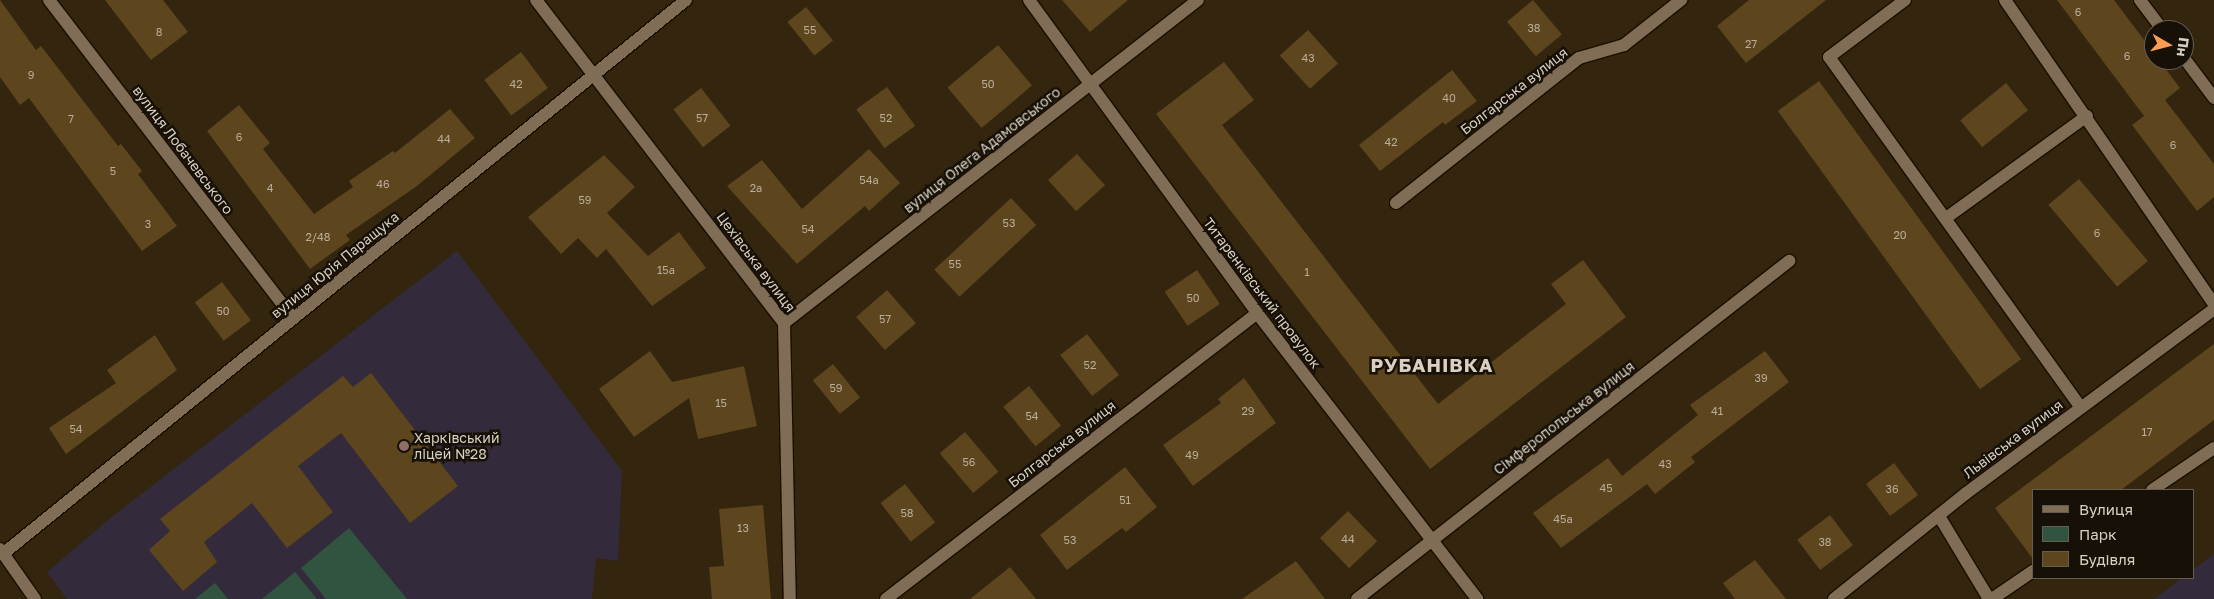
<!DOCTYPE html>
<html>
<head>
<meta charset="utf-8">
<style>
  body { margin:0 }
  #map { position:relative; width:2214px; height:599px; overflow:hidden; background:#33250e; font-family:"Golos Text",sans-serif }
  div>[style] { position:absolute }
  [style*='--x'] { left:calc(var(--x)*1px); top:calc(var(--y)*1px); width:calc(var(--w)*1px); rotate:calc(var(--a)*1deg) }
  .education>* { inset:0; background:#332b3b }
  .green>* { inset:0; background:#315441 }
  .building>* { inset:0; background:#5d451e; transform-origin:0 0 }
  .roads { filter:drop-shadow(1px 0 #1b0e00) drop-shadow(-1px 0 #1b0e00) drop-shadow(0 1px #1b0e00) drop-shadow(0 -1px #1b0e00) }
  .service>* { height:12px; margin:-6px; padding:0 6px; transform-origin:6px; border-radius:6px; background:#7f6e55 }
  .minor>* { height:12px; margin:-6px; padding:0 6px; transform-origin:6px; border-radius:6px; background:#7f6e55 }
  .dots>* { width:14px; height:14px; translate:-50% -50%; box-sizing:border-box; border:2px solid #161006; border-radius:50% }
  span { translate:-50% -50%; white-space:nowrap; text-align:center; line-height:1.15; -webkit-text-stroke:5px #161006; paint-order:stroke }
  .number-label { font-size:11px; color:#baad9a }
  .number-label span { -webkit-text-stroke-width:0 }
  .street-label { font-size:14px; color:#d9d0c3 }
  .poi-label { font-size:14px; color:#d9d0c3 }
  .left { translate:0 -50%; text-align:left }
  .district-label { font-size:19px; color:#d9d0c3; font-weight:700; letter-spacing:1px }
  .legend { position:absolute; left:2032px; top:489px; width:162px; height:90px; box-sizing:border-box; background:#161006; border:1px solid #645d52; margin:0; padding:6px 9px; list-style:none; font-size:15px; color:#d9d0c3 }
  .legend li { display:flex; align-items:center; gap:10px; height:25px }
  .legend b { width:25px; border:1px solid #645d52 }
  .north { position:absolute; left:2144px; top:20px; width:50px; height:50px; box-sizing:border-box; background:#161006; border:1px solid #645d52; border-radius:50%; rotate:98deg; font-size:14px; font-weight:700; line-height:20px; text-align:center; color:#d9d0c3 }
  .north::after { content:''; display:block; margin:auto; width:18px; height:22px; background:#fc9e52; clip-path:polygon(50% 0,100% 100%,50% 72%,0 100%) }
</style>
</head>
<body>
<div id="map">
  <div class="education">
    <i style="clip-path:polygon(457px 251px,622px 471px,618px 561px,596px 558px,592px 599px,67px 599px,47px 572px,114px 515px)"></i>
    <i style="clip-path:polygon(2214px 554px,2214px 599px,2154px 599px,2182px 578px,2193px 578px,2193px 570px)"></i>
  </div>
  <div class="green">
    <i style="clip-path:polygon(349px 528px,407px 599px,326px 599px,301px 568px)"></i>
    <i style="clip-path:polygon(295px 572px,317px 599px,262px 599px)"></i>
    <i style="clip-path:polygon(215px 583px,228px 599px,195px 599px)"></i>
  </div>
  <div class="building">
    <i style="clip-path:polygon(0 0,36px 50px,41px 46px,118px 146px,121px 144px,142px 171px,138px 174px,177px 226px,142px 251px,29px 98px,20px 105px,0 77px)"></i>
    <i style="clip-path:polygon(105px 0,163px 0,188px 32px,151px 60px)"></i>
    <i style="clip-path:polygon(1062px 0,1128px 0,1090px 32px)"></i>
    <i style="left:1533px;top:0;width:45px;height:34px;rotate:50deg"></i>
    <i style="clip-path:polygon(1749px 0,1826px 0,1746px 63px,1717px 26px)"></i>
    <i style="clip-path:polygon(2057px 0,2114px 0,2154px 53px,2154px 60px,2159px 60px,2180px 88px,2165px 100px,2214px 164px,2214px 197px,2197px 211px,2132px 125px,2144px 116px)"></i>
    <i style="left:806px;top:7px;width:43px;height:24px;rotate:51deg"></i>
    <i style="left:1308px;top:30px;width:45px;height:38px;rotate:48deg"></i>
    <i style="left:998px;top:45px;width:53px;height:66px;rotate:50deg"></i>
    <i style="left:521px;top:52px;width:45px;height:46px;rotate:53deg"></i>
    <i style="clip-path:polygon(1224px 62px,1254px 100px,1222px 125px,1438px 404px,1566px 304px,1551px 284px,1583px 260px,1626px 317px,1430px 469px,1156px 114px)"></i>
    <i style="clip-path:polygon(1452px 70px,1477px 101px,1445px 125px,1443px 122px,1380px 171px,1359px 145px)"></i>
    <i style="left:1819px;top:81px;width:344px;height:51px;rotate:54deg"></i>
    <i style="left:2006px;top:83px;width:35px;height:59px;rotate:51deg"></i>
    <i style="left:887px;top:87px;width:48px;height:38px;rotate:54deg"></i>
    <i style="left:701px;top:88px;width:48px;height:35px;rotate:52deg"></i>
    <i style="clip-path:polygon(239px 105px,270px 143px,263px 149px,314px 214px,353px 187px,349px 181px,393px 151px,395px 153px,450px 109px,475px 138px,417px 186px,346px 235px,350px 240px,310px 269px,207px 131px)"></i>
    <i style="clip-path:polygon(869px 149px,900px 183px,869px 211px,865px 206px,797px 264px,727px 186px,762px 160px,802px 209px)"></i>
    <i style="left:1077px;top:154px;width:42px;height:39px;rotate:48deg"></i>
    <i style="clip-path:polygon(604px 155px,635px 187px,607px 213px,648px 256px,679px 232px,706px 268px,652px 306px,606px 249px,597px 258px,578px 238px,561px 254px,528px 217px)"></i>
    <i style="left:2079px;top:179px;width:107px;height:40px;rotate:50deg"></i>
    <i style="left:1011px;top:198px;width:37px;height:105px;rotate:47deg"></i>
    <i style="left:1197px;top:270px;width:41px;height:39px;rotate:56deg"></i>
    <i style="left:222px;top:282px;width:48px;height:34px;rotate:53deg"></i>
    <i style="left:887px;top:290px;width:44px;height:41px;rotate:49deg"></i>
    <i style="left:1087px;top:334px;width:52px;height:34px;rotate:52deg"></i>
    <i style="clip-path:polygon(155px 335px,177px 370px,66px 454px,49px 428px,116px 383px,107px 370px)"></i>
    <i style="clip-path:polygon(2214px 344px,2214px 420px,2121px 490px,2033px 490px,2033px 559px,1995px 508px)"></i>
    <i style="clip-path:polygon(650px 351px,672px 382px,744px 366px,757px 426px,698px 439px,689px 398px,634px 437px,599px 389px)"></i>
    <i style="clip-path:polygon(1765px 351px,1789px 382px,1691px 457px,1695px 462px,1655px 494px,1647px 484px,1561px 548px,1533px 513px,1608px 458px,1622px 476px,1698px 415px,1690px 405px)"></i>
    <i style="left:833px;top:364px;width:43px;height:26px;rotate:51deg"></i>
    <i style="clip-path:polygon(371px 373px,458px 486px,410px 523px,341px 433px,298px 466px,333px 512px,287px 548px,252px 503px,204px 542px,217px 562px,183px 591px,149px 550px,170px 531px,160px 519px,343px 376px,353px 387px)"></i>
    <i style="clip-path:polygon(1244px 378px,1276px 423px,1193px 486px,1163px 445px,1221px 403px,1218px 399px)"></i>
    <i style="left:1029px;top:386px;width:51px;height:33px;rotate:51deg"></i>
    <i style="left:965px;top:432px;width:52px;height:33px;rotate:50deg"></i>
    <i style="left:1894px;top:463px;width:40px;height:35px;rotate:53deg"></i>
    <i style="clip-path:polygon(1125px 467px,1157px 507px,1126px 532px,1122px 528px,1067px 570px,1040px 535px)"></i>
    <i style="left:905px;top:484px;width:49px;height:31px;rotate:52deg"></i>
    <i style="clip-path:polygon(763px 505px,771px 599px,712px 599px,709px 567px,724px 566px,719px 509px)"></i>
    <i style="left:1348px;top:511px;width:42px;height:39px;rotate:46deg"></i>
    <i style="left:1830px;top:515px;width:38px;height:41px;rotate:53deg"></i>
    <i style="clip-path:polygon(1755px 560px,1786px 599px,1735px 599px,1723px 583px)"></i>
    <i style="clip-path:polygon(1296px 561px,1325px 599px,1242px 599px)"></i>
    <i style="clip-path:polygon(1010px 567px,1036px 599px,970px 599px)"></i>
  </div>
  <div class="roads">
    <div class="service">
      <i style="--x:1905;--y:0;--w:95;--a:143.1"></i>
      <i style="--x:1829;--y:57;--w:430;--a:54.3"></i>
      <i style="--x:2005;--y:0;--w:369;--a:55.5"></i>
      <i style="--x:1946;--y:218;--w:174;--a:-35.9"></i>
      <i style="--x:2152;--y:490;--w:75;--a:-34.1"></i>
      <i style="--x:1939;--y:516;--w:97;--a:58.9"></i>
      <i style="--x:1992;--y:599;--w:50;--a:-34.3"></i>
    </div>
    <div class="minor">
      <i style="--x:49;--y:0;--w:401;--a:52.5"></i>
      <i style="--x:536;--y:0;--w:407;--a:52.5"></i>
      <i style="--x:784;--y:323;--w:276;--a:88.8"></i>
      <i style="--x:1029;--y:0;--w:387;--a:53.9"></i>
      <i style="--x:1257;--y:313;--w:361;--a:52.4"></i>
      <i style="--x:2140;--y:0;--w:38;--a:53"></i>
      <i style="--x:2184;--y:58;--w:50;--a:53.1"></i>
      <i style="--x:1396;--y:203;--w:233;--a:-38.4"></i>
      <i style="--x:1579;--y:58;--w:47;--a:-16.1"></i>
      <i style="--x:1624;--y:45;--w:73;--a:-38.3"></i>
      <i style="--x:784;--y:323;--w:525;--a:-37.96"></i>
      <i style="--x:0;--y:549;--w:61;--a:55"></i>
      <i style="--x:4;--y:553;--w:878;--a:-39.04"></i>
      <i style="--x:886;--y:599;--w:468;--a:-37.6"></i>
      <i style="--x:1357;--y:599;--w:549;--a:-38.04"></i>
      <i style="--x:1834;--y:599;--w:168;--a:-38.7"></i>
      <i style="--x:1965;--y:494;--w:310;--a:-36.6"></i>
    </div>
  </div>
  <div class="dots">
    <i style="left:404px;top:446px;background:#8d6e63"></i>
  </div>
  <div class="number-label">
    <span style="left:2078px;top:12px">6</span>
    <span style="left:1534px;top:28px">38</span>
    <span style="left:810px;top:30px">55</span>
    <span style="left:159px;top:32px">8</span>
    <span style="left:1751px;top:44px">27</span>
    <span style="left:2127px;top:56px">6</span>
    <span style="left:1308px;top:58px">43</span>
    <span style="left:31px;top:75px">9</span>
    <span style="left:516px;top:84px">42</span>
    <span style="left:988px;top:84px">50</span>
    <span style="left:1449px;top:98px">40</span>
    <span style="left:702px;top:118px">57</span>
    <span style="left:886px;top:118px">52</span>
    <span style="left:71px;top:119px">7</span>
    <span style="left:239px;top:137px">6</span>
    <span style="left:444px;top:139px">44</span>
    <span style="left:1391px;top:142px">42</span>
    <span style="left:2173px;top:145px">6</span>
    <span style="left:113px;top:171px">5</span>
    <span style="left:869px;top:180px">54а</span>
    <span style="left:383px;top:184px">46</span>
    <span style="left:270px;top:188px">4</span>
    <span style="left:756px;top:188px">2а</span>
    <span style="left:585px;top:200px">59</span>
    <span style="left:1009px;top:223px">53</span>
    <span style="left:148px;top:224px">3</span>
    <span style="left:808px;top:229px">54</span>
    <span style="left:2097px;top:233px">6</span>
    <span style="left:1900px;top:235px">20</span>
    <span style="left:318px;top:237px">2/48</span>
    <span style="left:955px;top:264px">55</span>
    <span style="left:666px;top:270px">15а</span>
    <span style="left:1307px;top:272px">1</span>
    <span style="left:1193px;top:298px">50</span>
    <span style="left:223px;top:311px">50</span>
    <span style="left:885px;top:319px">57</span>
    <span style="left:1090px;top:365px">52</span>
    <span style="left:1761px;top:378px">39</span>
    <span style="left:836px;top:388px">59</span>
    <span style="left:721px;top:403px">15</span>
    <span style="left:1248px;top:411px">29</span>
    <span style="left:1717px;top:411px">41</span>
    <span style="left:1032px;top:416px">54</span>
    <span style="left:76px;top:429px">54</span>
    <span style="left:2147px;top:432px">17</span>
    <span style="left:1192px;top:455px">49</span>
    <span style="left:969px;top:462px">56</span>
    <span style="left:1665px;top:464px">43</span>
    <span style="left:1606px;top:488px">45</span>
    <span style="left:1892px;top:489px">36</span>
    <span style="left:1125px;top:500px">51</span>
    <span style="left:907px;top:513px">58</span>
    <span style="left:1563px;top:519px">45а</span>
    <span style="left:743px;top:528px">13</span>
    <span style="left:1348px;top:539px">44</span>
    <span style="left:1070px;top:540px">53</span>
    <span style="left:1825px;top:542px">38</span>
  </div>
  <div class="street-label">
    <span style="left:1514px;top:91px;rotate:-38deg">Болгарська вулиця</span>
    <span style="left:183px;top:150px;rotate:53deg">вулиця Лобачевського</span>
    <span style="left:982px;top:150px;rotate:-38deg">вулиця Олега Адамовського</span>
    <span style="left:756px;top:262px;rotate:53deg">Цехівська вулиця</span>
    <span style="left:335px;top:265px;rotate:-39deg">вулиця Юрія Паращука</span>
    <span style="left:1262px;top:293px;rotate:53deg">Титаренківський провулок</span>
    <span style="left:1564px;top:418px;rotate:-38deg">Сімферопольська вулиця</span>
    <span style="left:2013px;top:439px;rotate:-37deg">Львівська вулиця</span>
    <span style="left:1062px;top:444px;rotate:-38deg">Болгарська вулиця</span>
  </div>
  <div class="poi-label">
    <span class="left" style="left:414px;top:446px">Харківський<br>ліцей №28</span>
  </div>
  <div class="district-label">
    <span style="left:1432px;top:365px">РУБАНІВКА</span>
  </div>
  <ul class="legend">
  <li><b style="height:6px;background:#7f6e55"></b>Вулиця</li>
  <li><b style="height:14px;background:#315441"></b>Парк</li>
  <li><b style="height:14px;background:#5d451e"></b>Будівля</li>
  </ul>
  <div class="north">Пн</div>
</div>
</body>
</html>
